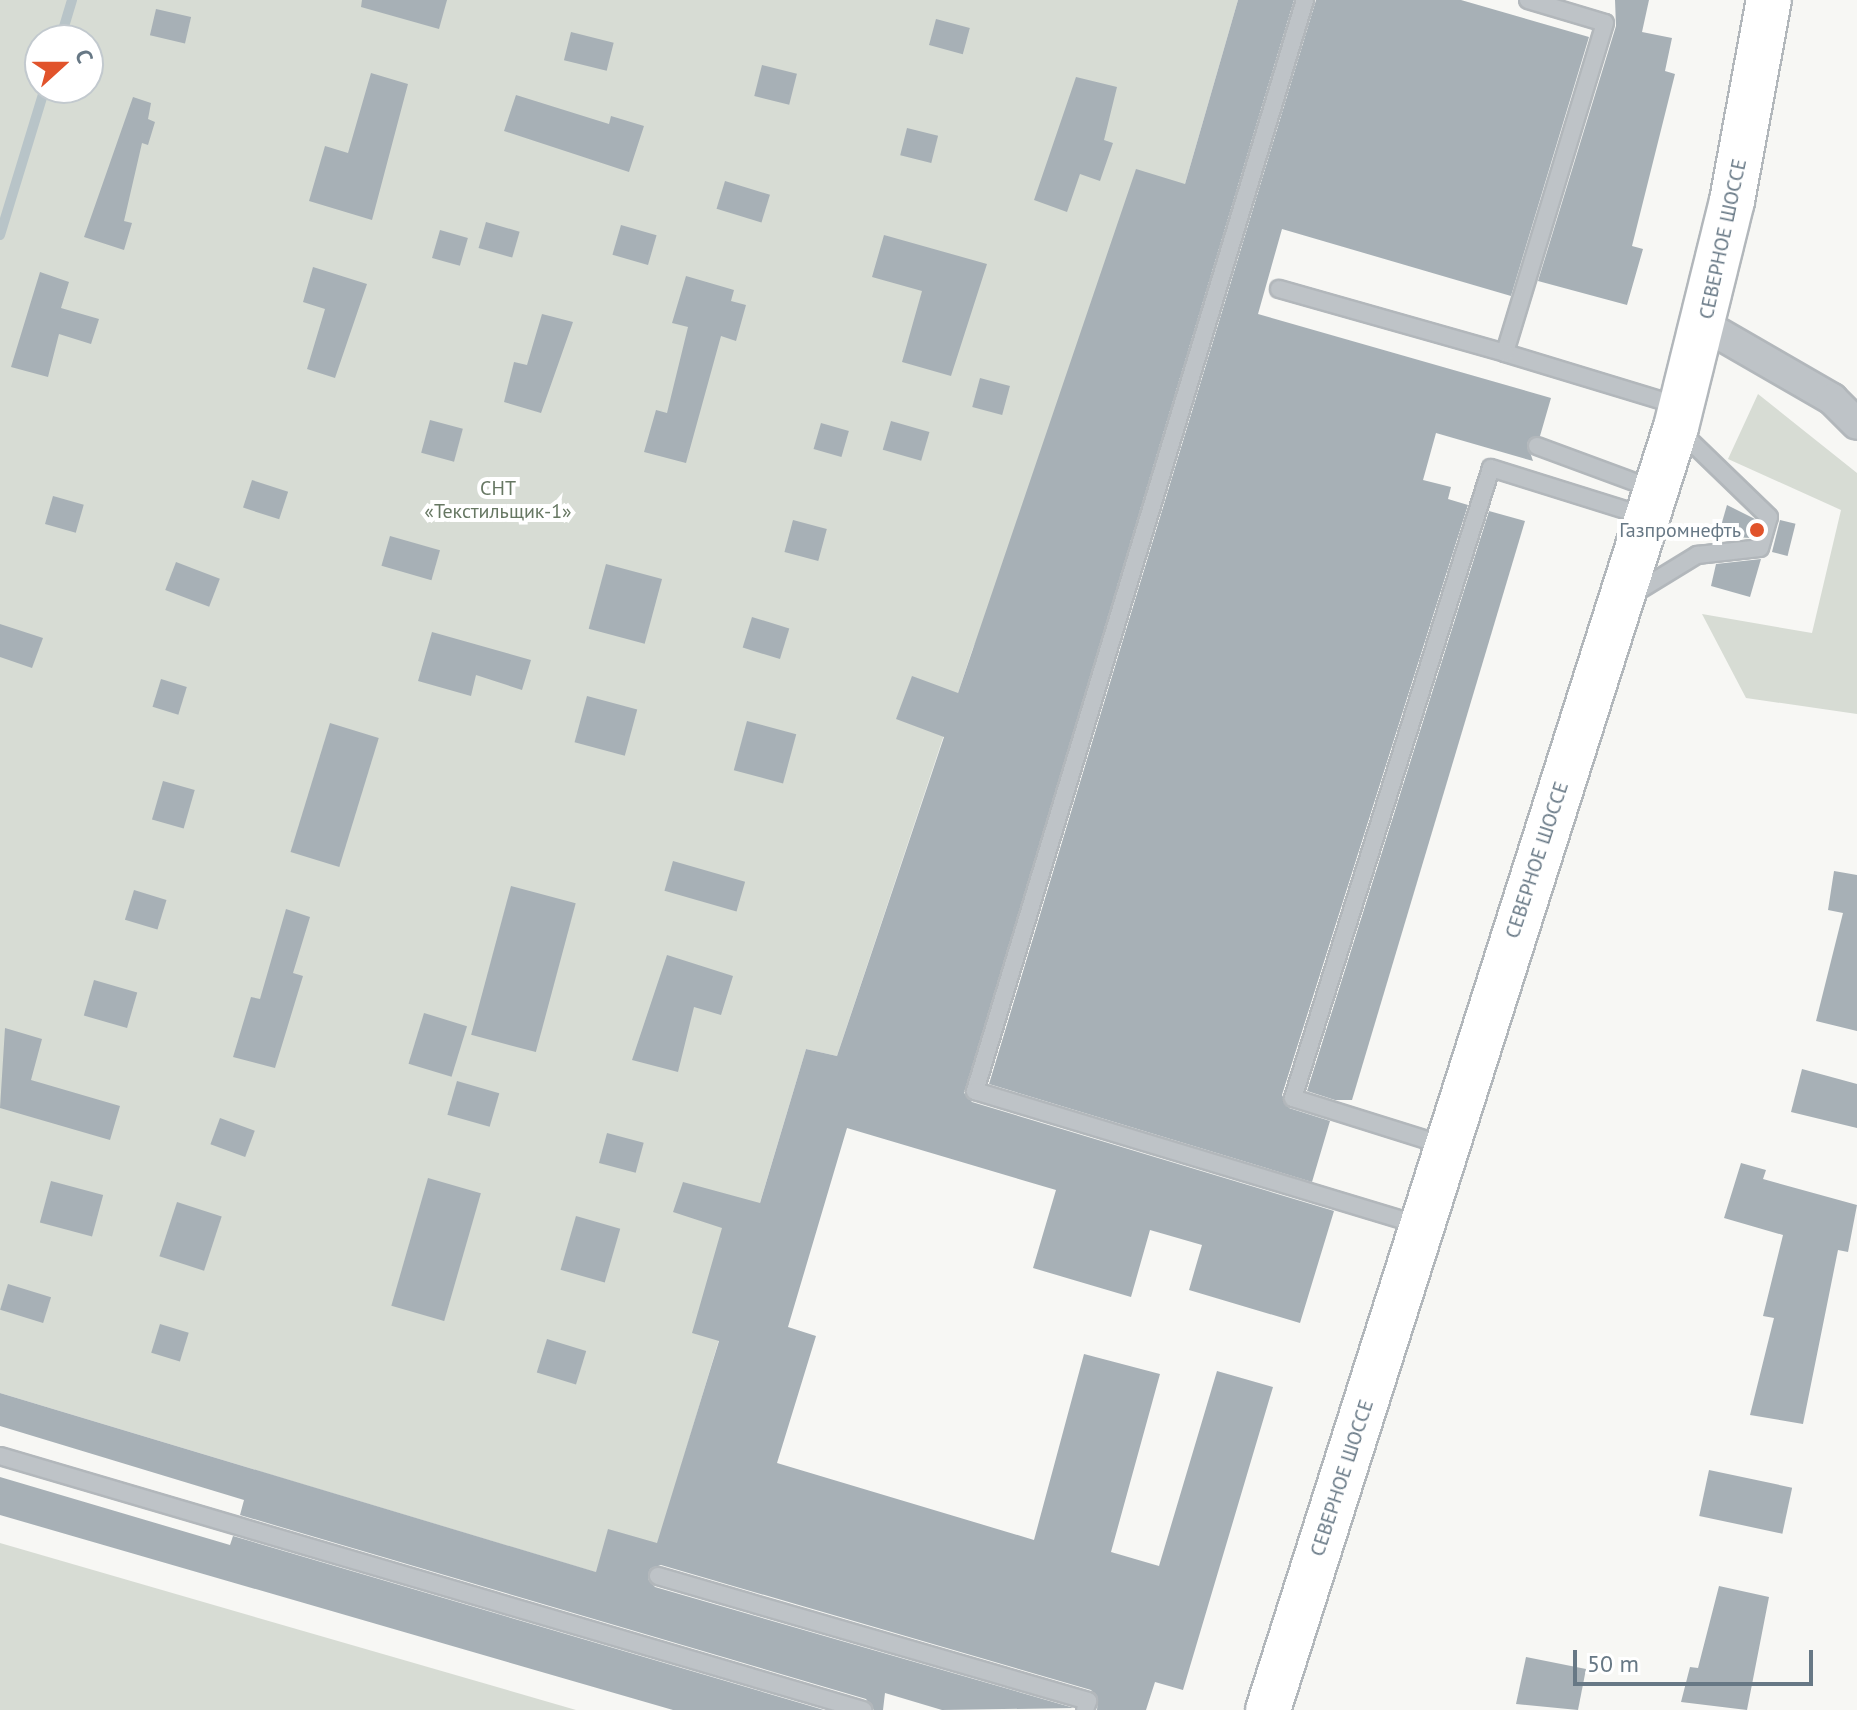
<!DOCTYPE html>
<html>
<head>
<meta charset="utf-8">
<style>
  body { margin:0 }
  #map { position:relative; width:1857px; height:1710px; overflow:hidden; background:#f7f7f4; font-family:"PT Sans",sans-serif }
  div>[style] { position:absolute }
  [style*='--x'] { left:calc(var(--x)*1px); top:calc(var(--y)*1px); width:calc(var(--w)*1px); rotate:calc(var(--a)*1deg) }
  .green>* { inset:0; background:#d7dcd4 }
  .stream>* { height:10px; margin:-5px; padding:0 5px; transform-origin:5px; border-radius:5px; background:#b8c4c8 }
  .building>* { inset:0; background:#a7b0b6; transform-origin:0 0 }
  .roads { filter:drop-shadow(2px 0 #b2b7bb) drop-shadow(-2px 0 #b2b7bb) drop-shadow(0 2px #b2b7bb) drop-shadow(0 -2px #b2b7bb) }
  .lane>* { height:16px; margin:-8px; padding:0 8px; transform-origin:8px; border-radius:8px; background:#bec3c7 }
  .street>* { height:30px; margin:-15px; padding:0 15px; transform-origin:15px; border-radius:15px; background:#bec3c7 }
  .primary>* { height:44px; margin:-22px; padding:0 22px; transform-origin:22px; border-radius:22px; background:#fff }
  .dots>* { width:22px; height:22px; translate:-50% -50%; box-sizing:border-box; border:4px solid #fff; border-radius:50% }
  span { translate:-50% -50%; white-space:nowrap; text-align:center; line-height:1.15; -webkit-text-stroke:8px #fff; paint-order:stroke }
  .street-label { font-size:20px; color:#677885 }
  .park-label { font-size:20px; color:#667762 }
  .poi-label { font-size:20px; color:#677885 }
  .right { translate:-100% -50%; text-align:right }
  .north { position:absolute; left:24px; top:24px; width:80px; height:80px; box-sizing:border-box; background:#fff; border:2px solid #c2c9ce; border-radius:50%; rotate:69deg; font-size:22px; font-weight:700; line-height:32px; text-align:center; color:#677885 }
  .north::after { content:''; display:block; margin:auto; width:28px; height:36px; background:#e1532b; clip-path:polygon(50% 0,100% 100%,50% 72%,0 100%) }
  .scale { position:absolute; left:1573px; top:1650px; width:240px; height:36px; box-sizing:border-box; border:4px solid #677885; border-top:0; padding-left:10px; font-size:24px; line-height:28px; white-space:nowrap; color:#677885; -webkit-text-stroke:6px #fff; paint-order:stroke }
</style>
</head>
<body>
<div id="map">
  <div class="green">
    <i style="clip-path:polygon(evenodd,0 0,1238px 0,1185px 184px,973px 648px,837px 1056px,806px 1049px,645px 1587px,0 1393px,0 0,40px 40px,88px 40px,88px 88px,40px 88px,40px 40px)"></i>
    <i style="clip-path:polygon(1758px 394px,1857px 473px,1857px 714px,1746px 698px,1702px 614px,1812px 633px,1841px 510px,1728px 459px)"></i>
    <i style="clip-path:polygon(0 1543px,576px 1710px,0 1710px)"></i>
  </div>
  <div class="stream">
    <i style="--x:60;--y:40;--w:42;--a:-73.3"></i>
    <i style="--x:0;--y:235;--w:154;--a:-73"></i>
  </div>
  <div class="building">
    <i style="clip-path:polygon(362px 0,447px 0,439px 29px,361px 7px)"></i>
    <i style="clip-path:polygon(1238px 0,1294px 0,964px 1093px,972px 1102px,1334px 1211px,1300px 1323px,1189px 1290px,1202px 1245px,1150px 1230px,1131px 1297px,1033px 1268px,1056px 1190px,847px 1128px,788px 1327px,816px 1336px,777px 1463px,1034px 1540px,1084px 1354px,1160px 1374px,1111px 1552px,1159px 1566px,1217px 1371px,1273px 1387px,1183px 1690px,1155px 1682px,1146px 1710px,1097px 1710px,1098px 1698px,1091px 1690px,661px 1565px,650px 1569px,648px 1579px,655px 1587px,1074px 1708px,942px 1710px,885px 1693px,883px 1710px,874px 1710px,866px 1699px,240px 1515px,244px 1500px,0 1426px,0 1393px,596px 1572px,608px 1529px,657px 1543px,719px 1341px,692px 1333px,722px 1228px,673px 1212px,683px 1182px,760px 1203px,806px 1049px,837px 1056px,944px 737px,896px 719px,912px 676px,958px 693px,1136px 169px,1185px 184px)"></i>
    <i style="clip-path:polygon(1316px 0,1461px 0,1589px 37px,1511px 296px,1282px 229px,1258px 314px,1551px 398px,1540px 436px,1527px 443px,1533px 461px,1436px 433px,1423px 480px,1451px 487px,1448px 499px,1468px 505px,1282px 1095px,1289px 1108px,1330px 1121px,1312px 1182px,989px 1084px)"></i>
    <i style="clip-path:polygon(1615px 0,1649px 0,1642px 32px,1672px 38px,1665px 71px,1675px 74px,1632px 246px,1643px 249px,1627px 305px,1538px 281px,1616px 26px)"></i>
    <i style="left:156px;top:9px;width:36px;height:27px;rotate:13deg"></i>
    <i style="left:936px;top:19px;width:35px;height:27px;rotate:15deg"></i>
    <i style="left:571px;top:32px;width:44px;height:29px;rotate:14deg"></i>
    <i style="left:762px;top:65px;width:36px;height:32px;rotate:14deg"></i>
    <i style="clip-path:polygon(371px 73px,408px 84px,372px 220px,309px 201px,325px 146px,348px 153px)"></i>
    <i style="clip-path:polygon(1076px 77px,1117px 87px,1104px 140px,1113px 143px,1100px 181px,1080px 174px,1067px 212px,1034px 200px)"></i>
    <i style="clip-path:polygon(516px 95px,609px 124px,611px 116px,644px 126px,629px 172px,504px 131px)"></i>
    <i style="clip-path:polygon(133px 97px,151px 103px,148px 119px,155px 122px,148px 145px,142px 143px,124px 221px,132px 223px,124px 250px,84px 237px)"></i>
    <i style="left:907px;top:128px;width:32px;height:28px;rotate:14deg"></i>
    <i style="left:725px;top:181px;width:47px;height:29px;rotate:17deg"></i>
    <i style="left:486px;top:222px;width:35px;height:27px;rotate:16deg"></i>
    <i style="left:621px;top:225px;width:37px;height:31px;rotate:16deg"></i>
    <i style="left:440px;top:230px;width:29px;height:29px;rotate:16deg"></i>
    <i style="clip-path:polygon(884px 235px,987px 264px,951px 376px,902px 362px,922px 291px,872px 277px)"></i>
    <i style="clip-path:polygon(313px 267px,367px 284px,335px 378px,307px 369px,325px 309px,303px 302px)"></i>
    <i style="clip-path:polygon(40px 272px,69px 282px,61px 308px,99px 319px,91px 344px,59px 334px,48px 377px,11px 367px)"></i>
    <i style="clip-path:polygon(686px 276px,734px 290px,731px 301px,746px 305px,736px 341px,721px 336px,686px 463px,644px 452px,656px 410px,667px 413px,688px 327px,672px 323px)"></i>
    <i style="clip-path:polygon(542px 314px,573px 322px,541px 413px,504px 402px,514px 362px,527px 365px)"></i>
    <i style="left:980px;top:378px;width:31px;height:30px;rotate:15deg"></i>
    <i style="left:430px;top:420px;width:34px;height:34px;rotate:15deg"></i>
    <i style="left:891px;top:421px;width:40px;height:30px;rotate:16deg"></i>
    <i style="left:821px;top:423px;width:29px;height:27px;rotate:16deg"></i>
    <i style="left:252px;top:480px;width:38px;height:29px;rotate:18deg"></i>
    <i style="left:53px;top:496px;width:32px;height:29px;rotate:16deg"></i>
    <i style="clip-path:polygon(1727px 505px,1757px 520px,1751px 538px,1718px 536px)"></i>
    <i style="clip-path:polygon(1489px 511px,1525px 521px,1352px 1100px,1335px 1100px,1307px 1091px)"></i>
    <i style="left:793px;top:520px;width:35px;height:33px;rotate:15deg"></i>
    <i style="left:1780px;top:520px;width:16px;height:33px;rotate:14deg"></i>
    <i style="left:390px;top:536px;width:52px;height:31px;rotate:16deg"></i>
    <i style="clip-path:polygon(1761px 559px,1750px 597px,1711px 586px,1716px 564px)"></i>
    <i style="left:176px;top:562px;width:47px;height:30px;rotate:21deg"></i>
    <i style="left:606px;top:564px;width:58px;height:67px;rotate:15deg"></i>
    <i style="left:752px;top:617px;width:39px;height:32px;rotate:17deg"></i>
    <i style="clip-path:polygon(0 624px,43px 638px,32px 668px,0 657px)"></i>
    <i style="clip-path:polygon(432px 632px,531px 660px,522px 690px,476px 675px,471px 696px,418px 681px)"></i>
    <i style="left:161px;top:679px;width:27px;height:29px;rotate:17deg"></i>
    <i style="left:587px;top:696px;width:52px;height:48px;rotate:15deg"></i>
    <i style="left:747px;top:721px;width:51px;height:51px;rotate:15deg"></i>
    <i style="left:330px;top:723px;width:51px;height:135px;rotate:17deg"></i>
    <i style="left:163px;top:781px;width:33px;height:40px;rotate:16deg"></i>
    <i style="left:673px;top:861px;width:75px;height:31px;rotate:16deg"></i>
    <i style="clip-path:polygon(1834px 871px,1857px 875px,1857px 1031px,1816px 1021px,1843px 913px,1828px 910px)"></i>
    <i style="left:511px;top:886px;width:67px;height:154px;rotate:15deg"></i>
    <i style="left:134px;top:890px;width:34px;height:31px;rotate:17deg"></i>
    <i style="clip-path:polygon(286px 909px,310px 917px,293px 973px,303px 976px,275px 1068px,233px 1057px,251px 997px,260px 999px)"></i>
    <i style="clip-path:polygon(667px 955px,733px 976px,721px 1015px,694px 1007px,678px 1072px,632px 1060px)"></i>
    <i style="left:94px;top:980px;width:45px;height:37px;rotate:16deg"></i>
    <i style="left:424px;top:1013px;width:45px;height:53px;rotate:17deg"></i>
    <i style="clip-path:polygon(5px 1028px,42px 1039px,31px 1080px,120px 1106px,110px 1140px,0 1108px)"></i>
    <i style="clip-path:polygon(1802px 1069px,1857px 1084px,1857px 1128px,1791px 1112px)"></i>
    <i style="left:457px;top:1081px;width:44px;height:35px;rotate:16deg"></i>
    <i style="left:220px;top:1118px;width:37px;height:28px;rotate:20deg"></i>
    <i style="left:607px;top:1133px;width:38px;height:31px;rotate:15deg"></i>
    <i style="clip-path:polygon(1741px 1163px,1766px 1170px,1763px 1179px,1857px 1205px,1848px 1252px,1838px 1250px,1803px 1424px,1750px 1415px,1774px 1318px,1763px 1316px,1783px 1235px,1724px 1218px)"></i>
    <i style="left:428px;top:1178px;width:55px;height:133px;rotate:16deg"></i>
    <i style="left:51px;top:1181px;width:54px;height:43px;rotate:15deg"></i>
    <i style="left:177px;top:1202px;width:47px;height:57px;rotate:18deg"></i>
    <i style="left:576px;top:1216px;width:46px;height:56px;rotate:16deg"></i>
    <i style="left:8px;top:1284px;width:45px;height:27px;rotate:17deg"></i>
    <i style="left:160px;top:1324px;width:30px;height:30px;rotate:17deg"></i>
    <i style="left:547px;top:1339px;width:41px;height:35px;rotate:17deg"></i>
    <i style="left:1709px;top:1470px;width:85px;height:47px;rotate:12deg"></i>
    <i style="clip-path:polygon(0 1477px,230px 1545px,233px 1536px,824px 1710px,673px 1710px,0 1515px)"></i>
    <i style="clip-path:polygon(1719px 1586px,1769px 1597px,1747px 1710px,1681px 1702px,1690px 1667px,1698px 1668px)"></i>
    <i style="clip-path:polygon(1526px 1657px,1586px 1669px,1578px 1710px,1516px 1704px)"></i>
  </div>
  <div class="roads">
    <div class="lane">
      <i style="--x:1305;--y:0;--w:1140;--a:106.83"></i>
      <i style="--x:975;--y:1091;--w:466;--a:16.8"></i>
      <i style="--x:1528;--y:0;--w:80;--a:16.6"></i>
      <i style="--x:1605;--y:23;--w:345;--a:106.9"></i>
      <i style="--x:1505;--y:353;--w:182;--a:16.9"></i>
      <i style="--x:1279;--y:289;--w:235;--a:15.8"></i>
      <i style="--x:1537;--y:446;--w:124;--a:20.3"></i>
      <i style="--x:1630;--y:596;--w:79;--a:-31.5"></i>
      <i style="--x:1697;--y:555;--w:63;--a:-6.3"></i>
      <i style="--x:1760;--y:548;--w:32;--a:-74"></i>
      <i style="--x:1769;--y:517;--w:127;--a:-136"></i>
      <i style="--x:1446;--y:1146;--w:160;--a:-162.6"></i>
      <i style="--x:1293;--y:1098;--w:660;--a:-72.55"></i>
      <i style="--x:1491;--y:468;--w:160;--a:17.4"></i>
      <i style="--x:0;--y:1456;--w:900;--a:16.4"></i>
      <i style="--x:658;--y:1576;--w:448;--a:16.2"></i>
      <i style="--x:1088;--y:1701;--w:9;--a:108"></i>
    </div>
    <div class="street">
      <i style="--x:1704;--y:325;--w:148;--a:30"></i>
      <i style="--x:1832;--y:399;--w:35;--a:45"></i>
    </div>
    <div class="primary">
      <i style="--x:1268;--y:1710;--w:1346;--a:-72.36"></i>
      <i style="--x:1676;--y:427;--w:233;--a:-76.1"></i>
      <i style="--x:1732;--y:201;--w:204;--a:-79.6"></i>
    </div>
  </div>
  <div class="dots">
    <i style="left:1757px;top:530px;background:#e1532b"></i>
  </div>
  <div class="street-label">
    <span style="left:1723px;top:239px;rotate:-78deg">СЕВЕРНОЕ ШОССЕ</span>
    <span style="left:1537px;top:860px;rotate:-72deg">СЕВЕРНОЕ ШОССЕ</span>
    <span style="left:1342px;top:1478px;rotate:-72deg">СЕВЕРНОЕ ШОССЕ</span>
  </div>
  <div class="park-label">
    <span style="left:498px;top:500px">СНТ<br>«Текстильщик-1»</span>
  </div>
  <div class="poi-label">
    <span class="right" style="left:1741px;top:530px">Газпромнефть</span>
  </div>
  <div class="north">С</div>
  <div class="scale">50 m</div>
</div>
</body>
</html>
